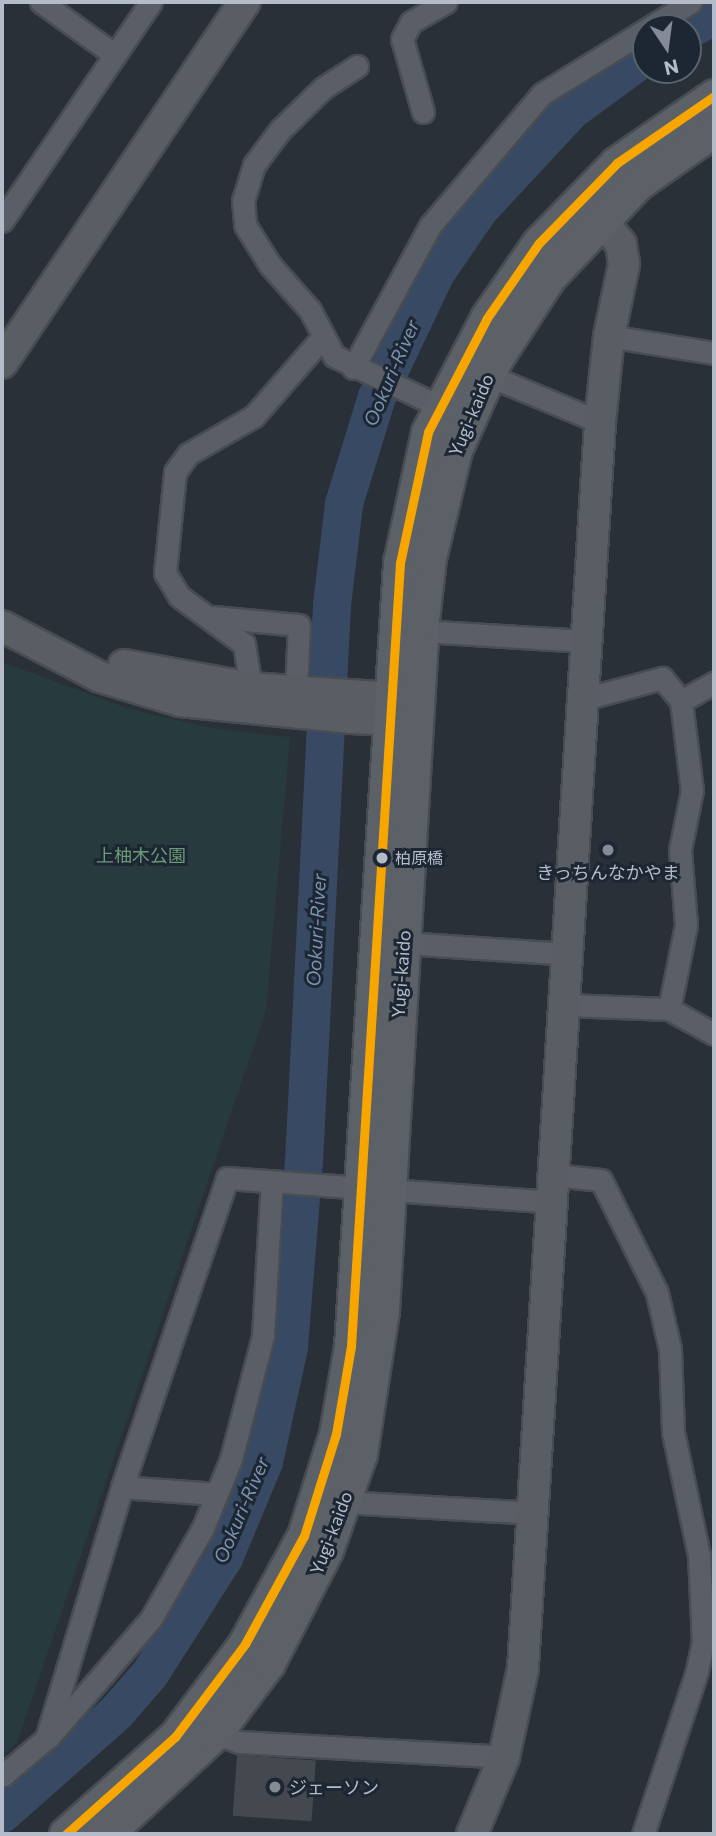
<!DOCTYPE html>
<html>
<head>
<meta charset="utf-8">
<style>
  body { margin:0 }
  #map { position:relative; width:716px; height:1836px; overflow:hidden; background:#2a3038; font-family:Commissioner,"Noto Sans JP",sans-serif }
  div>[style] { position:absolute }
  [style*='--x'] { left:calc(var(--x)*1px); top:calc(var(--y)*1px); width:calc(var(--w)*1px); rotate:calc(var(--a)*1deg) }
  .green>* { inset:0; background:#273a3e }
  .river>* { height:38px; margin:-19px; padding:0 19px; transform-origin:19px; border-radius:19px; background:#384963 }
  .building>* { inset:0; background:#444950; transform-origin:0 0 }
  .roads { filter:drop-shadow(2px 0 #484c53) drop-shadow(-2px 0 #484c53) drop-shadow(0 2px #484c53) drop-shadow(0 -2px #484c53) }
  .street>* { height:21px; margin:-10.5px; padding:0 10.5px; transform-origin:10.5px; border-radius:10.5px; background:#5a5e66 }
  .secondary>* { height:30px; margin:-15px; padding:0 15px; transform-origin:15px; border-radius:15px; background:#595d64 }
  .primary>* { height:33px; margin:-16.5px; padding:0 16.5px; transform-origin:16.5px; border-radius:16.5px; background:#5c6168 }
  .bus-1>* { height:9px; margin:-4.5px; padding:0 4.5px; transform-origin:4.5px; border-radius:4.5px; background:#f7a600 }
  .dots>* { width:19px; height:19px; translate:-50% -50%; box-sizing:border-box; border:4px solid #1d2633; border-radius:50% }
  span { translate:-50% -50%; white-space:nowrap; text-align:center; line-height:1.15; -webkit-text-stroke:6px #1d2633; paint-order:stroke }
  .bus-label { font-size:16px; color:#b4bcc9 }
  .left { translate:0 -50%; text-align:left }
  .street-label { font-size:18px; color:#b4bcc9 }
  .park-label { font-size:18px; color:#6b9a76 }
  .poi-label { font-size:18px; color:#b4bcc9 }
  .water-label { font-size:19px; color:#7c92b1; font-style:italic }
  .frame { position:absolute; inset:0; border:4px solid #b4bcc9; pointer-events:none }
  .north { position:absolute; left:632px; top:14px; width:70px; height:70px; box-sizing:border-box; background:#1d2633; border:2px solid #59626f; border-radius:50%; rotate:167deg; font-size:19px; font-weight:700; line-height:28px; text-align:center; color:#b4bcc9 }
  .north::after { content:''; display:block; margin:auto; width:24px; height:32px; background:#848b96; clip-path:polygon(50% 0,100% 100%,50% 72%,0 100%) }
</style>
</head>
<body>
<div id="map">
  <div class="green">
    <i style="clip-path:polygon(2px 662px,130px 709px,211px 728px,290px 737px,266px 1010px,17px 1743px,2px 1756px)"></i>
  </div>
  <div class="river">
    <i style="--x:688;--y:30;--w:30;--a:-28"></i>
    <i style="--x:2;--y:1814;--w:152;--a:-41.5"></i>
    <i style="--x:116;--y:1713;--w:52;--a:-48.9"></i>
    <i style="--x:150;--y:1674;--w:138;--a:-57.5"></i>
    <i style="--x:224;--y:1558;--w:104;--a:-67.4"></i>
    <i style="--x:264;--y:1462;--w:118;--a:-77.7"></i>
    <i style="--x:289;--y:1347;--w:186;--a:-85.4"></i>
    <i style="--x:304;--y:1162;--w:558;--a:-87.12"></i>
    <i style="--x:332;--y:605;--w:102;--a:-83.2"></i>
    <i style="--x:344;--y:504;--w:112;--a:-72.9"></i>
    <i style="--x:377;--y:397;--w:137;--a:-64.6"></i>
    <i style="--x:436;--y:273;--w:76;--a:-55.7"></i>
    <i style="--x:479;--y:210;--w:135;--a:-47.1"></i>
    <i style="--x:571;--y:111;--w:93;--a:-36.3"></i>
  </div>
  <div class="building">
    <i style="left:237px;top:1755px;width:79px;height:61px;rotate:4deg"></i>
  </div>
  <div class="roads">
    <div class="street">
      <i style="--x:41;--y:2;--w:91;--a:35.6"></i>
      <i style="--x:357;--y:66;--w:40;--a:147.1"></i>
      <i style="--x:323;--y:88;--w:60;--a:135.7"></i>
      <i style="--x:280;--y:130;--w:44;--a:126.6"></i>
      <i style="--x:254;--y:165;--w:37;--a:107"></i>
      <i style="--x:243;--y:200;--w:25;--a:85"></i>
      <i style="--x:245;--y:225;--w:47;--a:58"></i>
      <i style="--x:270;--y:265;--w:60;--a:48.4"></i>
      <i style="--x:310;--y:310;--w:52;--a:62.4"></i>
      <i style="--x:334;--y:356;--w:119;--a:25.5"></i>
      <i style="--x:423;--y:112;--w:76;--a:-106"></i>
      <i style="--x:402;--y:39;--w:19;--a:-62"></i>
      <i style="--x:411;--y:22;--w:40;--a:-29.7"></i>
      <i style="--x:2;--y:221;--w:265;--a:-55.8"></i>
      <i style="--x:609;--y:336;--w:106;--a:9.2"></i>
      <i style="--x:353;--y:368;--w:162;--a:-61.5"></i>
      <i style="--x:430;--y:226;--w:173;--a:-49.7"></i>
      <i style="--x:542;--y:94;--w:175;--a:-31.7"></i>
      <i style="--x:487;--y:375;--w:122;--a:22.6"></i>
      <i style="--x:213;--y:617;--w:86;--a:5.3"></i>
      <i style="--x:299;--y:625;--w:66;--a:92.6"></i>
      <i style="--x:422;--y:631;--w:165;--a:3.5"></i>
      <i style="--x:251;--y:688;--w:45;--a:-99"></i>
      <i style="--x:244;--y:644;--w:81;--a:-143.6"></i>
      <i style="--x:179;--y:596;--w:27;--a:-121"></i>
      <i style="--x:165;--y:573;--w:101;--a:-84.3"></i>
      <i style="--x:175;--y:472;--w:22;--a:-54"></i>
      <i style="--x:188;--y:454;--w:76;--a:-29.9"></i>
      <i style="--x:254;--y:416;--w:103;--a:-48.9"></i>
      <i style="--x:584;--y:699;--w:81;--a:-15.1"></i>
      <i style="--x:662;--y:678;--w:30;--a:50"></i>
      <i style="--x:681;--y:701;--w:90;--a:83"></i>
      <i style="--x:692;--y:790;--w:61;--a:101.3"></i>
      <i style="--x:680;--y:850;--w:75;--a:85.4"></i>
      <i style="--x:686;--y:925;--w:86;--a:101.4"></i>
      <i style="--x:681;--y:701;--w:38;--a:-29"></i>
      <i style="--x:403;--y:943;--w:165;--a:3.8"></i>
      <i style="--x:565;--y:1005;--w:104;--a:2.2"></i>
      <i style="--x:669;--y:1009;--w:51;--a:29.1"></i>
      <i style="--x:554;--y:1175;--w:47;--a:6.1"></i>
      <i style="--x:601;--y:1180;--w:126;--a:63.6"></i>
      <i style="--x:657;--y:1293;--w:57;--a:76.9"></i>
      <i style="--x:670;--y:1349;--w:83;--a:87.9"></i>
      <i style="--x:673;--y:1432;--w:126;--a:78.1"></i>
      <i style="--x:699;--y:1555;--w:87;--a:87.4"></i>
      <i style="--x:703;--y:1642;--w:30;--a:102"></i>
      <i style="--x:697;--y:1671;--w:172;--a:108.3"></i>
      <i style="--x:122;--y:1487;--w:94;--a:4.3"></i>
      <i style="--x:345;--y:1502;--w:189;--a:3.3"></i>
      <i style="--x:215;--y:1733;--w:26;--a:21"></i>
      <i style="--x:239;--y:1742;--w:265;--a:3.2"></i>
      <i style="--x:49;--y:1737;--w:156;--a:-49.2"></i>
      <i style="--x:151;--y:1619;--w:105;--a:-60.3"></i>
      <i style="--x:203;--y:1528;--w:74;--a:-67.9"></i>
      <i style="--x:231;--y:1459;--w:127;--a:-75.4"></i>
      <i style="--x:263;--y:1336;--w:154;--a:-86.7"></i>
      <i style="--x:2;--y:1776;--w:57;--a:-40.1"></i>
      <i style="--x:46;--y:1739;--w:263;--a:-73.2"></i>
      <i style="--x:122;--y:1487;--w:326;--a:-71.2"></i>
      <i style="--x:227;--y:1178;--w:326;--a:4.2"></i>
    </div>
    <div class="secondary">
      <i style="--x:2;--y:363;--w:435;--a:-56.1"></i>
      <i style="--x:2;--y:626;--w:110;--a:27.5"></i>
      <i style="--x:100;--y:677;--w:84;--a:16.7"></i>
      <i style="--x:180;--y:701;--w:172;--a:5.7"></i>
      <i style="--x:351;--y:718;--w:39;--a:3"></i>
      <i style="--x:390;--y:720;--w:23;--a:-15"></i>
      <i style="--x:124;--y:665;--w:129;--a:10.3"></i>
      <i style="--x:251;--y:688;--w:141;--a:4.1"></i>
      <i style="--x:392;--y:698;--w:22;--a:27"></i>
      <i style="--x:472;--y:1834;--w:83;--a:-67.4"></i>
      <i style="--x:504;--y:1757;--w:91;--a:-77.9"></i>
      <i style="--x:523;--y:1668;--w:1248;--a:-86.46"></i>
      <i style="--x:600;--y:422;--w:86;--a:-84"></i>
      <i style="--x:609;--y:336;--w:74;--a:-78.2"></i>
      <i style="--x:624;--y:264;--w:20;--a:-99"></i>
      <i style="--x:621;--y:244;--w:55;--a:-129.8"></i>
    </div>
    <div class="primary">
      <i style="--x:66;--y:1834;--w:146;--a:-41.7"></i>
      <i style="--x:175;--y:1737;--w:116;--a:-53"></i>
      <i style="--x:245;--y:1644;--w:123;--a:-61.4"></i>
      <i style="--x:304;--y:1536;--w:107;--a:-72.6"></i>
      <i style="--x:336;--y:1434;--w:89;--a:-80.3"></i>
      <i style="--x:351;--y:1346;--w:785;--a:-86.42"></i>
      <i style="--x:400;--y:563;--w:134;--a:-77.9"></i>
      <i style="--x:428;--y:432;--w:128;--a:-62.6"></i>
      <i style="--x:487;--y:318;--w:91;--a:-55.3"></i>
      <i style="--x:539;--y:243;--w:112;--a:-45.7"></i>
      <i style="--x:617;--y:163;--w:118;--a:-34.6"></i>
      <i style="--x:106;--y:1834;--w:149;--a:-42.8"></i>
      <i style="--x:215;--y:1733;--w:88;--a:-52.9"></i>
      <i style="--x:268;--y:1663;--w:127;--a:-62.8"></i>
      <i style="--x:326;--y:1550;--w:102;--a:-70.5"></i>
      <i style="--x:360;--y:1454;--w:146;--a:-81.3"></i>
      <i style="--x:382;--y:1310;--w:691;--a:-86.68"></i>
      <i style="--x:422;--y:620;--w:62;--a:-83.6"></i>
      <i style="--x:429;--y:558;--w:111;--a:-76.5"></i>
      <i style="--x:455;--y:450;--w:98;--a:-66"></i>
      <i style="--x:495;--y:360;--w:99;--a:-57"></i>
      <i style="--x:549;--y:277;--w:129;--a:-46.6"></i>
      <i style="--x:638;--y:183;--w:93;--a:-34.9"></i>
    </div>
  </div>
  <div class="bus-1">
    <i style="--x:66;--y:1834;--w:146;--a:-41.7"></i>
    <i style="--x:175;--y:1737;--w:116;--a:-53"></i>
    <i style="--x:245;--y:1644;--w:123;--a:-61.4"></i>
    <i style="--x:304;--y:1536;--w:107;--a:-72.6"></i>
    <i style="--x:336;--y:1434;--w:89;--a:-80.3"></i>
    <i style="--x:351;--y:1346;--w:785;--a:-86.42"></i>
    <i style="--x:400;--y:563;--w:134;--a:-77.9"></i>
    <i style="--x:428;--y:432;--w:128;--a:-62.6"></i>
    <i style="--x:487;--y:318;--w:91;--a:-55.3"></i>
    <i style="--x:539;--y:243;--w:112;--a:-45.7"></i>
    <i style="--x:617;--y:163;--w:118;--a:-34.6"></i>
  </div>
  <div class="dots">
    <i style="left:608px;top:850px;background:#848b96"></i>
    <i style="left:382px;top:858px;background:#b4bcc9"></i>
    <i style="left:275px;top:1787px;background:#848b96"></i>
  </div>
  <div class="bus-label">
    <span class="left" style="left:395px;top:858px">柏原橋</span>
  </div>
  <div class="street-label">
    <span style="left:471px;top:415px;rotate:-67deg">Yugi-kaido</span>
    <span style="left:401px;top:974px;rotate:-86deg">Yugi-kaido</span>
    <span style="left:331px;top:1533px;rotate:-69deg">Yugi-kaido</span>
  </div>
  <div class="park-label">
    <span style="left:141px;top:855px">上柚木公園</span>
  </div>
  <div class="poi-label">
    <span style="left:608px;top:872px">きっちんなかやま</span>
    <span class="left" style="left:289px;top:1787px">ジェーソン</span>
  </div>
  <div class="water-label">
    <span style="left:391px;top:373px;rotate:-67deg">Ookuri-River</span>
    <span style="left:316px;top:930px;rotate:-87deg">Ookuri-River</span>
    <span style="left:241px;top:1510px;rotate:-67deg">Ookuri-River</span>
  </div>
  <div class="frame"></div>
  <div class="north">N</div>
</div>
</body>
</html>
